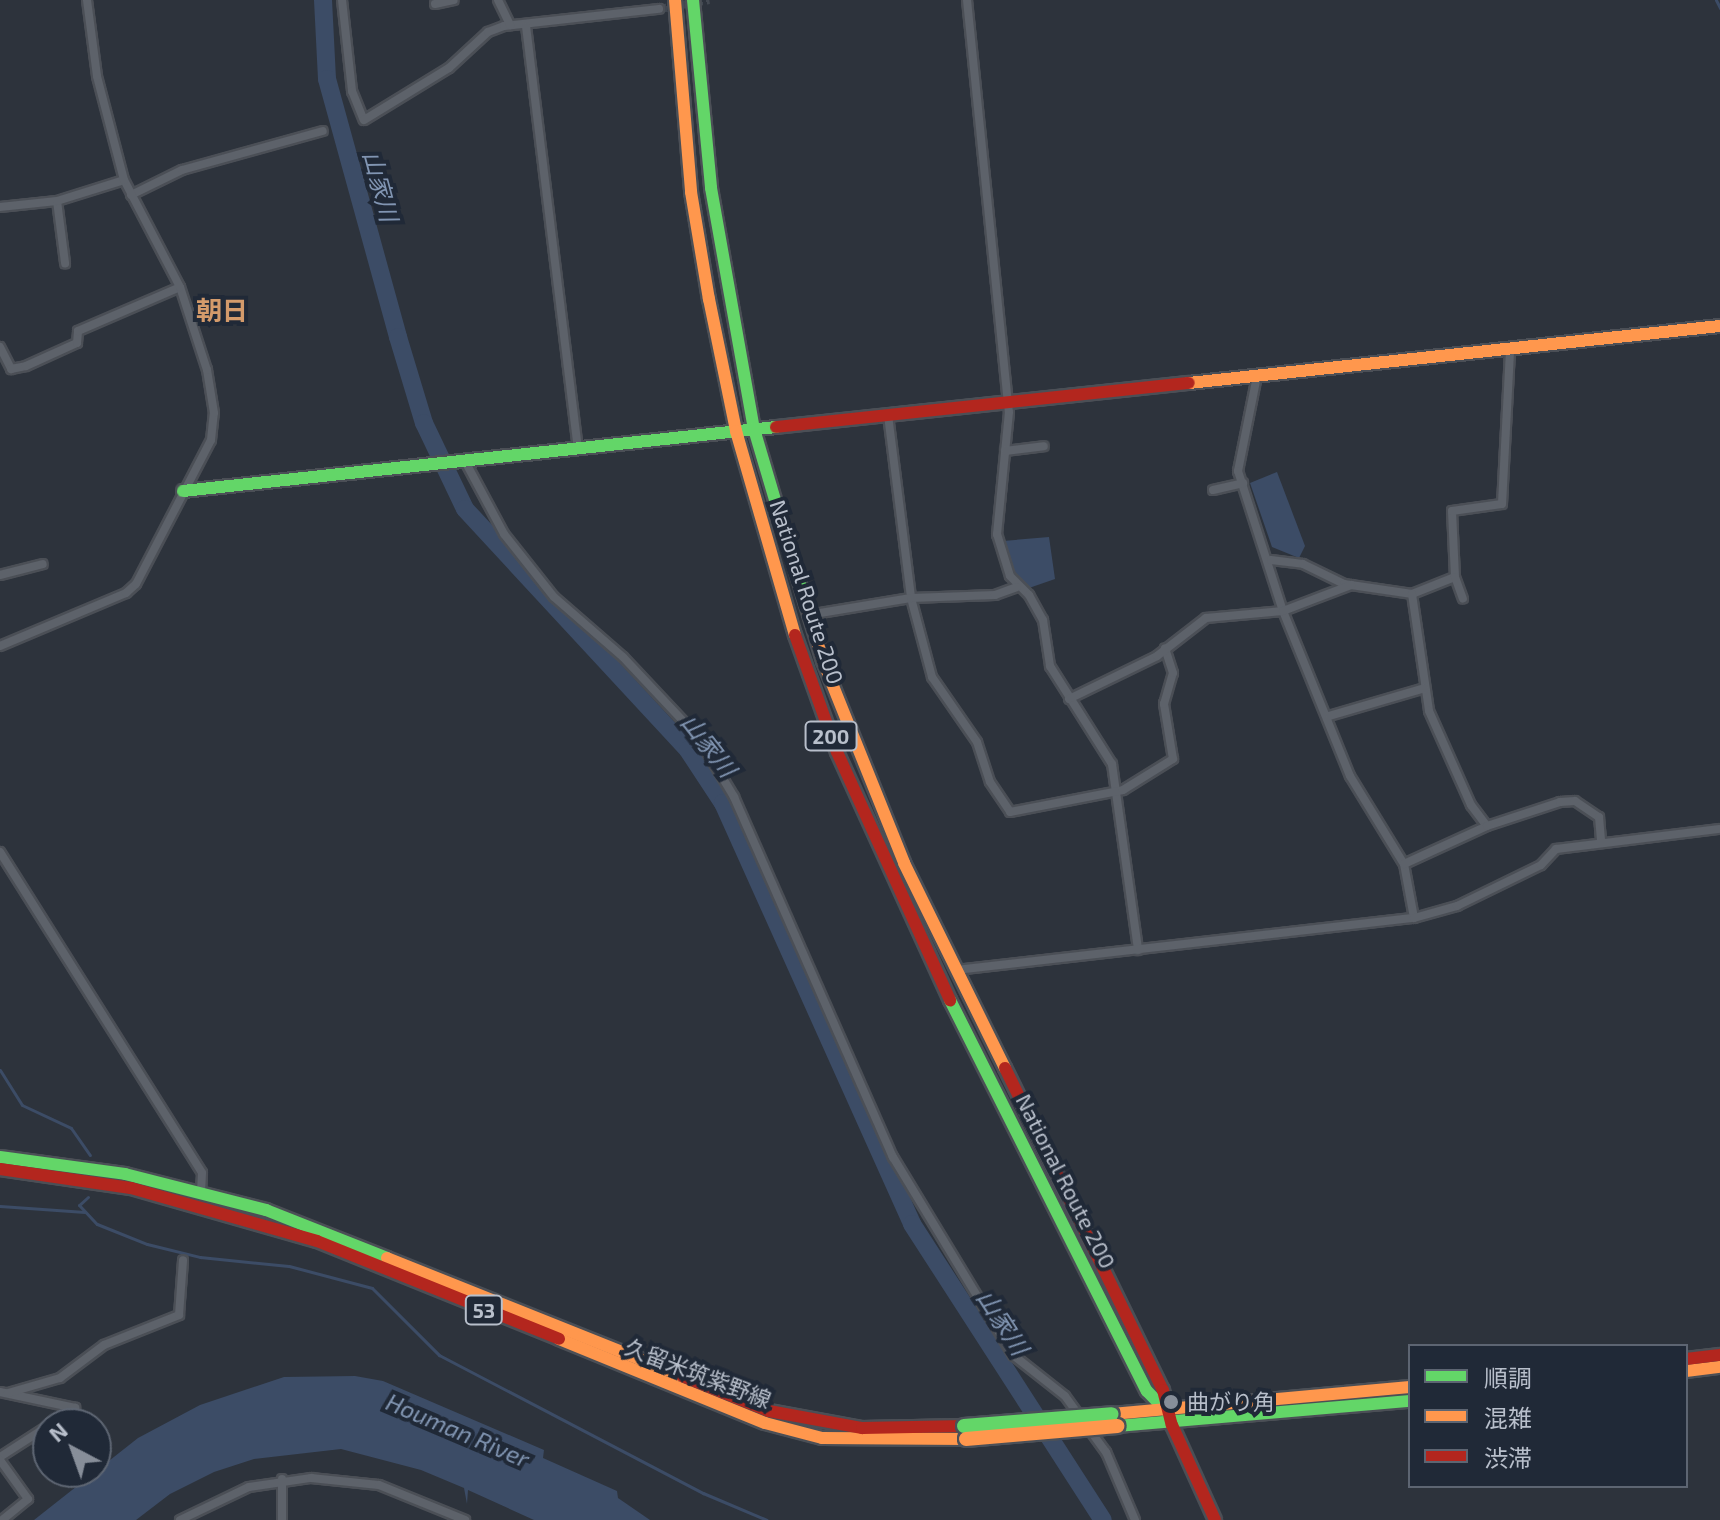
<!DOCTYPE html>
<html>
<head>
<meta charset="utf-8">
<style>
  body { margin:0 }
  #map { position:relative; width:1720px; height:1520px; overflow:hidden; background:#2d333c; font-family:"Exo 2","Noto Sans JP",sans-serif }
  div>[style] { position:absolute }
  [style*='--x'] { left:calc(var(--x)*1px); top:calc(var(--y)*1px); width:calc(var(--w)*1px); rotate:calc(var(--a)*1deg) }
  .water>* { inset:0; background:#3c4c66 }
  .stream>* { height:3px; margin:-1.5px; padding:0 1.5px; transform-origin:1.5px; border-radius:1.5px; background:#3c4c66 }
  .river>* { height:18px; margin:-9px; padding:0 9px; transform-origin:9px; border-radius:9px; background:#3c4c66 }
  .street-tunnel>* { height:8px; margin-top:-4px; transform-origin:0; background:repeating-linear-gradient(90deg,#424851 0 8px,transparent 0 12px) }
  .roads { filter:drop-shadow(2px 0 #4b4f56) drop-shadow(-2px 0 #4b4f56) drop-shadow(0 2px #4b4f56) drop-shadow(0 -2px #4b4f56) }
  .street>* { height:8px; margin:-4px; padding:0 4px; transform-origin:4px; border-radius:4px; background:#5d626a }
  .fast>* { height:12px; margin:-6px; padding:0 6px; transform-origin:6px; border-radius:6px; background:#63d668 }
  .slow>* { height:12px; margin:-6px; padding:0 6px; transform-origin:6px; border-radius:6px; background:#ff974d }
  .jam>* { height:12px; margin:-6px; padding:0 6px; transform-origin:6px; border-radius:6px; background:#b3261e }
  .bridges { filter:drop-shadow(2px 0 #4b5058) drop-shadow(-2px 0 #4b5058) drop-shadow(0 2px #4b5058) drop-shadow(0 -2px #4b5058) }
  .fast-bridge>* { height:14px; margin:-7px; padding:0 7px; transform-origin:7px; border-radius:7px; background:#63d668 }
  .slow-bridge>* { height:14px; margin:-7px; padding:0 7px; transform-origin:7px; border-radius:7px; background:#ff974d }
  .dots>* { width:22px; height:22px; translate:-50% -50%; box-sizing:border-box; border:4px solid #202937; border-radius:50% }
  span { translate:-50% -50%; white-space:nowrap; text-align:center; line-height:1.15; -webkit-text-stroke:8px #202937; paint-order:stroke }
  .shield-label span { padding:2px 6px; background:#202937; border:2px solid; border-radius:6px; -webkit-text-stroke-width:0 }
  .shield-label { font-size:20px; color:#b8bfcb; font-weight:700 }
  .street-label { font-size:22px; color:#b8bfcb }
  .poi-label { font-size:22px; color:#b8bfcb }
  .left { translate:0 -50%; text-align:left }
  .water-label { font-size:24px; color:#8195b2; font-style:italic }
  .quarter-label { font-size:26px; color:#d49b6b; font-weight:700 }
  .legend { position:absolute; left:1408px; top:1344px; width:280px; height:144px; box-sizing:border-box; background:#202937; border:2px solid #5d6572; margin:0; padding:10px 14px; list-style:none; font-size:24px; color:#b8bfcb }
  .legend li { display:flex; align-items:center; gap:16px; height:40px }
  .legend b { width:40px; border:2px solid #5d6572 }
  .north { position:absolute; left:32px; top:1408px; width:80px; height:80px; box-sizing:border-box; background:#202937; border:2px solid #5d6572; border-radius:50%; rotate:319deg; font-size:22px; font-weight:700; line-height:32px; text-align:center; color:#b8bfcb }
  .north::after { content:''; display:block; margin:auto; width:28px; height:36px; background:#878e99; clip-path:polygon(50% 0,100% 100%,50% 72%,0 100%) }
</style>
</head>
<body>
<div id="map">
  <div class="water">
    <i style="clip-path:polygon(1277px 472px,1305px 546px,1299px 558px,1272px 547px,1250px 483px)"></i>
    <i style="clip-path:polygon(1049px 537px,1055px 579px,1029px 588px,1013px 572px,1003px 541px)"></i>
    <i style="clip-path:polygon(355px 1376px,383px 1381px,544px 1450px,543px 1458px,617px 1491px,618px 1498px,650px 1520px,534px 1520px,468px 1490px,467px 1504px,464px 1488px,421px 1470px,341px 1449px,254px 1459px,214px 1472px,170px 1494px,136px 1520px,34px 1520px,138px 1438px,200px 1405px,284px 1377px)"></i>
  </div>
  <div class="stream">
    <i style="--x:1716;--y:0;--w:9;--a:63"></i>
    <i style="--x:0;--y:1070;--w:41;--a:57.8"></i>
    <i style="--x:22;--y:1105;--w:54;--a:25.1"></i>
    <i style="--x:71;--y:1128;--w:33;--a:55"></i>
    <i style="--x:88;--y:1197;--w:12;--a:138"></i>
    <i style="--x:79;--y:1205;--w:26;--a:47"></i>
    <i style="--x:97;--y:1224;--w:54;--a:21.8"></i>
    <i style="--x:147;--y:1244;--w:55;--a:13.8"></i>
    <i style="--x:200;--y:1257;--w:89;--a:5.8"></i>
    <i style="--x:289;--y:1266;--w:86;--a:14.8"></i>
    <i style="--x:372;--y:1288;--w:95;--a:45"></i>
    <i style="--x:439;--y:1355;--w:298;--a:27.6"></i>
    <i style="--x:703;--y:1493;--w:69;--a:22.9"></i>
    <i style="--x:0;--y:1206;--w:85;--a:4"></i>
  </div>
  <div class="river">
    <i style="--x:323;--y:0;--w:79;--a:87.1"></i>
    <i style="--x:327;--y:79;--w:268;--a:74.6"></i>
    <i style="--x:398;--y:337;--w:90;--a:73.2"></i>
    <i style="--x:424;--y:423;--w:95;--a:64.5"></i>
    <i style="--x:465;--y:509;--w:328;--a:47.2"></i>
    <i style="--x:688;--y:750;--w:64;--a:56.6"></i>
    <i style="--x:723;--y:803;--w:461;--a:65.8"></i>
    <i style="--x:912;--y:1224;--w:352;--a:57.2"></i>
  </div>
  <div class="street-tunnel">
    <i style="--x:659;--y:9;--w:51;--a:-10.2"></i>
  </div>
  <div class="roads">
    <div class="street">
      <i style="--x:342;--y:0;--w:92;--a:83.7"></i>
      <i style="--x:352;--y:91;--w:31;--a:68"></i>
      <i style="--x:364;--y:120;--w:100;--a:-31.5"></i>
      <i style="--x:449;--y:68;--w:53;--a:-42.7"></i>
      <i style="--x:488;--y:32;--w:17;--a:-21"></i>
      <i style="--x:504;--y:26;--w:156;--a:-6.3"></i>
      <i style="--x:498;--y:0;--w:28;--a:64"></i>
      <i style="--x:967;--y:0;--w:414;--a:84.2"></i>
      <i style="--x:1009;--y:412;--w:123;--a:95.6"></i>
      <i style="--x:997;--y:534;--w:44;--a:72.8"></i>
      <i style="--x:1010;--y:576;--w:27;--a:45"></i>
      <i style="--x:1029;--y:595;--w:29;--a:61"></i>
      <i style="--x:1043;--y:620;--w:47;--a:81.3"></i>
      <i style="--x:1050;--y:666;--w:116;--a:57.7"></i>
      <i style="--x:1112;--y:764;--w:188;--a:82"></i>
      <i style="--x:435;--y:4;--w:19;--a:-12"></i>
      <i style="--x:526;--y:26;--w:426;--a:83"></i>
      <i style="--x:131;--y:195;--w:57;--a:-26.1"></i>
      <i style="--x:182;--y:170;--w:146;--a:-15.5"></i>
      <i style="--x:57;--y:201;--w:63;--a:82.6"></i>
      <i style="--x:0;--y:207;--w:57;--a:-6"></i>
      <i style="--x:57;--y:201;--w:70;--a:-17.4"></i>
      <i style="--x:0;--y:347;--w:25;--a:63"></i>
      <i style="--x:11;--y:369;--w:15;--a:-11"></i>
      <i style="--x:26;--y:366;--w:56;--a:-24.3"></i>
      <i style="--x:77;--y:343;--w:12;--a:-85"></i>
      <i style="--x:78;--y:331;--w:111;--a:-23.3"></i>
      <i style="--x:1257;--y:376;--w:97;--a:101.3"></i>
      <i style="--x:1238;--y:471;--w:147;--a:72.2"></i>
      <i style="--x:1283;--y:611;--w:178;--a:67.9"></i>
      <i style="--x:1350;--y:776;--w:103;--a:58.5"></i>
      <i style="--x:1404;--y:864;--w:55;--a:79.5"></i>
      <i style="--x:888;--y:415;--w:184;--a:82.8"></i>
      <i style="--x:911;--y:598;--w:82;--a:75.1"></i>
      <i style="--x:932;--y:677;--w:79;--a:55.3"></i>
      <i style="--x:977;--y:742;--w:42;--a:72"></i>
      <i style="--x:990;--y:782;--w:36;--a:56"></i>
      <i style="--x:1010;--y:812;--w:115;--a:-11"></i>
      <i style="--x:1123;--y:790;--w:59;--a:-31.8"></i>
      <i style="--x:1173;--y:759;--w:56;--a:-99.3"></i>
      <i style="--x:1164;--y:704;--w:32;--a:-74"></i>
      <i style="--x:1173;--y:673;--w:26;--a:-108"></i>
      <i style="--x:1005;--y:451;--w:39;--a:-7"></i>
      <i style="--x:466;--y:463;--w:81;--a:61.8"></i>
      <i style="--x:504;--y:534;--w:80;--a:51.6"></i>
      <i style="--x:554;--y:597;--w:91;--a:41"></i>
      <i style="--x:623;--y:657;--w:110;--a:46.8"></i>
      <i style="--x:698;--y:737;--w:70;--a:59"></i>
      <i style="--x:734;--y:797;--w:394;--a:66.2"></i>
      <i style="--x:893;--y:1157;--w:232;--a:58.8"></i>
      <i style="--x:1013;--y:1355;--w:66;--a:38.3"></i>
      <i style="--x:1065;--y:1396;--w:27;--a:54"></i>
      <i style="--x:1213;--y:490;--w:31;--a:-13"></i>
      <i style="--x:1271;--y:560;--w:32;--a:7"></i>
      <i style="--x:1303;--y:564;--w:46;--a:26"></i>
      <i style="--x:1344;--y:584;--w:69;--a:8.4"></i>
      <i style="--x:1412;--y:594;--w:46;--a:-21.6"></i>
      <i style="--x:1455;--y:577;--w:66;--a:-92.6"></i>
      <i style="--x:1452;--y:511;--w:50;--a:-8"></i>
      <i style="--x:1502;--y:504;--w:154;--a:-87"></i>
      <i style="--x:0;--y:575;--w:44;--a:-14.3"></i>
      <i style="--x:1455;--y:577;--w:23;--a:70"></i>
      <i style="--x:1412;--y:594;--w:118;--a:81.7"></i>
      <i style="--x:1429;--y:711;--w:103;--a:65.9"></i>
      <i style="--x:1471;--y:805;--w:26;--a:53"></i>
      <i style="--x:808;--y:615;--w:104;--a:-9.4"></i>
      <i style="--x:911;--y:598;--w:84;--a:-2"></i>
      <i style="--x:995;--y:595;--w:23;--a:-20"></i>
      <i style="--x:0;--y:646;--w:137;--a:-22.8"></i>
      <i style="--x:126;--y:593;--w:13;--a:-42"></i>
      <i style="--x:136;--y:584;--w:162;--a:-62.5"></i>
      <i style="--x:211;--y:440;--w:27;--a:-84"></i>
      <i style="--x:214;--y:413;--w:44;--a:-99.2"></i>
      <i style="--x:207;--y:370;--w:87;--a:-108"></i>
      <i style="--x:180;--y:287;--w:121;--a:-117.6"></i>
      <i style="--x:124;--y:180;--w:107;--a:-104.6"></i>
      <i style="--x:97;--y:76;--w:77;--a:-97.5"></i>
      <i style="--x:1069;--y:699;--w:98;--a:-26"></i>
      <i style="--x:1157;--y:656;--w:62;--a:-37.8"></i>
      <i style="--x:1206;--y:618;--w:77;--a:-5.2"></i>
      <i style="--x:1283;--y:611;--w:73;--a:-20.9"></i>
      <i style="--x:1329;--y:716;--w:100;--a:-16.3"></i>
      <i style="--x:0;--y:852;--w:379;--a:57.8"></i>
      <i style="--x:202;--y:1173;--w:17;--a:93"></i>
      <i style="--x:1404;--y:864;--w:91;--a:-24.6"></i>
      <i style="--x:1487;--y:826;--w:77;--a:-18.2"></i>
      <i style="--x:1560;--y:802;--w:15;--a:-4"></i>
      <i style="--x:1575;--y:801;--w:29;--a:34"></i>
      <i style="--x:1599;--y:817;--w:25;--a:85"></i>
      <i style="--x:956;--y:970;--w:461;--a:-6.5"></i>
      <i style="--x:1414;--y:918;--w:45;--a:-15.6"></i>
      <i style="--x:1457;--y:906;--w:93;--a:-26"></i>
      <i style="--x:1541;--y:865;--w:22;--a:-47"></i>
      <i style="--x:1556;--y:849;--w:165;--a:-7"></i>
      <i style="--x:0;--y:1392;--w:77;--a:12"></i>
      <i style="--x:8;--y:1393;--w:54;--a:-16.1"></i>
      <i style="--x:60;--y:1378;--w:55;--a:-36.9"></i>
      <i style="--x:104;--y:1345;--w:81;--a:-21.8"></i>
      <i style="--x:179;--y:1315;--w:55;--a:-85.8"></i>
      <i style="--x:51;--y:1424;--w:29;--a:-34"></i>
      <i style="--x:1089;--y:1429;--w:29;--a:54"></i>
      <i style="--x:1106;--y:1452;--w:74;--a:66.9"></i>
      <i style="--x:0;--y:1457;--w:57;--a:-32.9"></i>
      <i style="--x:0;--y:1460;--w:48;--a:54.3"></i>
      <i style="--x:28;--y:1499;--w:33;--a:141"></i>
      <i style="--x:180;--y:1520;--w:76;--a:-25.6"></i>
      <i style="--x:249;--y:1487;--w:63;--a:-8.3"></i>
      <i style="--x:311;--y:1478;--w:68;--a:5.9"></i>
      <i style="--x:379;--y:1485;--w:93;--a:22.1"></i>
      <i style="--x:282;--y:1520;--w:41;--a:-90"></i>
    </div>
    <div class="fast">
      <i style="--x:693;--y:0;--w:189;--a:84.5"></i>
      <i style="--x:711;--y:188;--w:245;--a:79.9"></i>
      <i style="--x:754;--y:429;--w:172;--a:73.5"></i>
      <i style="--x:183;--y:491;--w:596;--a:-6.16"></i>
      <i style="--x:950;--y:1000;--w:438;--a:63.3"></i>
      <i style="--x:1147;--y:1391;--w:28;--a:46"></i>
      <i style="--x:0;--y:1157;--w:126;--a:7.7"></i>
      <i style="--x:125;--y:1174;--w:146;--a:14.3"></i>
      <i style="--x:266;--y:1210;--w:130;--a:21.6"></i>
      <i style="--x:1117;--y:1426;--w:294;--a:-4.9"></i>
    </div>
    <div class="slow">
      <i style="--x:675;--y:0;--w:193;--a:85.2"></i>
      <i style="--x:691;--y:192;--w:109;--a:80.5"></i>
      <i style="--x:709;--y:299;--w:135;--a:78.4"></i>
      <i style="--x:736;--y:431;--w:212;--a:73.9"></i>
      <i style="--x:1189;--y:383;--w:534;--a:-6.13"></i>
      <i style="--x:803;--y:594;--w:70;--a:73.4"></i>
      <i style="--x:823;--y:661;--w:218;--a:68.1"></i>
      <i style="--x:904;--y:863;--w:229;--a:63.8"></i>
      <i style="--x:387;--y:1258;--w:318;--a:21.8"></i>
      <i style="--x:559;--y:1339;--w:222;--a:22.2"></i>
      <i style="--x:765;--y:1423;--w:59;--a:14.7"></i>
      <i style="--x:822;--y:1438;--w:144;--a:0.4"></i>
      <i style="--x:1686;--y:1371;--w:34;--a:-7"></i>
      <i style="--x:1112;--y:1414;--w:299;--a:-5.2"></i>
    </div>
    <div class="jam">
      <i style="--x:776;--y:427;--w:415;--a:-6.1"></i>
      <i style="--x:795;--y:635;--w:124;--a:70.3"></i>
      <i style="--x:837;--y:752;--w:273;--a:65.5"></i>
      <i style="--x:1005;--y:1068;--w:359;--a:63.9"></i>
      <i style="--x:1163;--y:1390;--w:36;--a:76"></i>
      <i style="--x:1172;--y:1425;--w:104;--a:65.6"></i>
      <i style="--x:0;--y:1169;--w:132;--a:8.3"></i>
      <i style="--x:131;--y:1188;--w:193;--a:15.9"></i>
      <i style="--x:317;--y:1241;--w:261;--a:22"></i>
      <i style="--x:1686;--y:1359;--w:34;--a:-7"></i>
      <i style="--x:682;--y:1376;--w:94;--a:21.9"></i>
      <i style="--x:769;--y:1411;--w:95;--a:10.4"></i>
      <i style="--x:862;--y:1428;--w:102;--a:-1.1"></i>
    </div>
  </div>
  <div class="bridges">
    <div class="fast-bridge">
      <i style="--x:964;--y:1426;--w:148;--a:-4.6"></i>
    </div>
    <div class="slow-bridge">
      <i style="--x:966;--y:1439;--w:152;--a:-4.9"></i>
    </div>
  </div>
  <div class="dots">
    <i style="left:1171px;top:1402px;background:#878e99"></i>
  </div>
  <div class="shield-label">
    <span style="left:831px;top:736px">200</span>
    <span style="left:484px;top:1310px">53</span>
  </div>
  <div class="street-label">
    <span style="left:807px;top:592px;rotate:72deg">National Route 200</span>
    <span style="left:1066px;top:1181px;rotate:63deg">National Route 200</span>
    <span style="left:698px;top:1373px;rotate:21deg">久留米筑紫野線</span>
  </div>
  <div class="poi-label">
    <span class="left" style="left:1187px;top:1402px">曲がり角</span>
  </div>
  <div class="water-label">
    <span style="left:381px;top:186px;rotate:75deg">山家川</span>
    <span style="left:709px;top:745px;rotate:52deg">山家川</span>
    <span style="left:1003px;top:1322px;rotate:57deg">山家川</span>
    <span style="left:458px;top:1430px;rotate:23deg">Houman River</span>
  </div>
  <div class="quarter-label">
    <span style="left:222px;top:310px">朝日</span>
  </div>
  <ul class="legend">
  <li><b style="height:10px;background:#63d668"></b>順調</li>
  <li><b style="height:10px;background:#ff974d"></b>混雑</li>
  <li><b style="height:10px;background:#b3261e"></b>渋滞</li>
  </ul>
  <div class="north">N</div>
</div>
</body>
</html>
